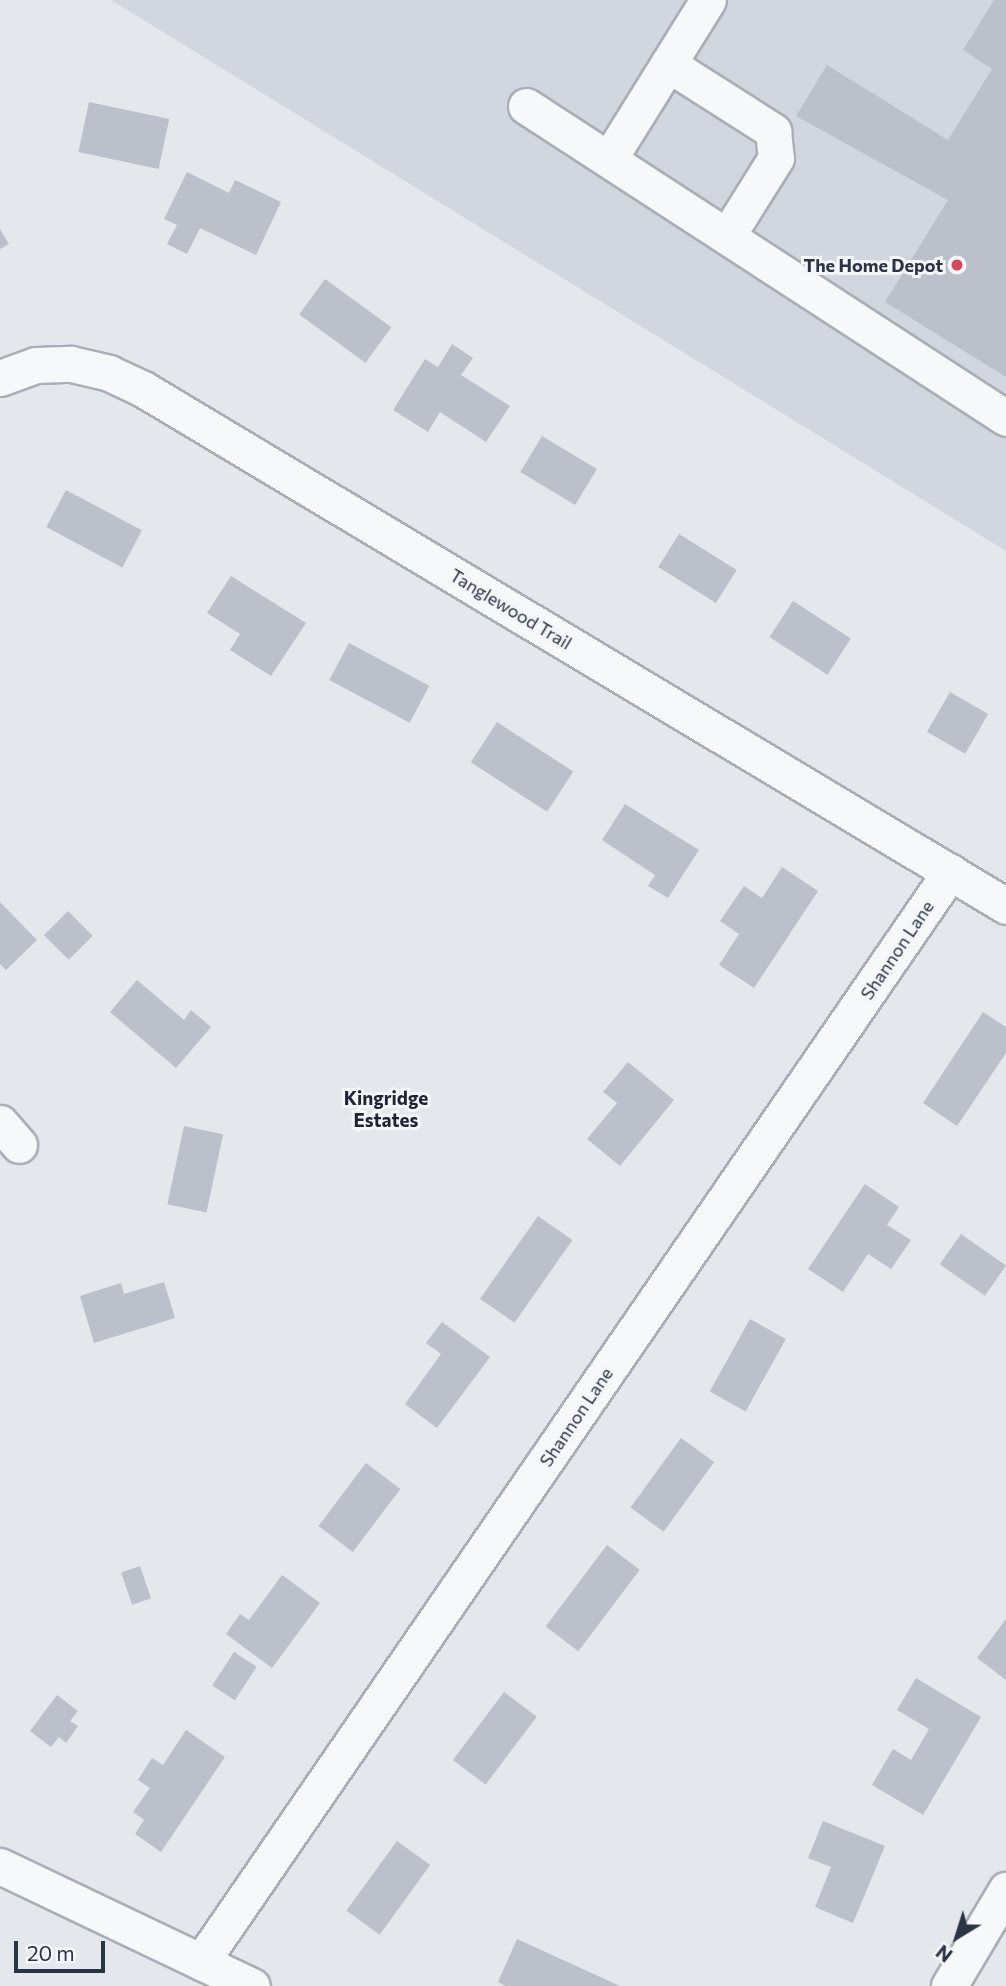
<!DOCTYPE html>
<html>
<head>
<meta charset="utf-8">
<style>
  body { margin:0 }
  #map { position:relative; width:1006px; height:1986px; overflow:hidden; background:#e4e7ec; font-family:Commissioner,sans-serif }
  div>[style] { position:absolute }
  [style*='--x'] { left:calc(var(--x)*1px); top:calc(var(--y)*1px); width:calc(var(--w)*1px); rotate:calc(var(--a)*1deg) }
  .built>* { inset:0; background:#d2d6de }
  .building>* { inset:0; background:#bbc0ca; transform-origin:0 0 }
  .roads { filter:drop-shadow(2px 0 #a9aeb7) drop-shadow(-2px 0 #a9aeb7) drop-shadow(0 2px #a9aeb7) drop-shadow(0 -2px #a9aeb7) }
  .minor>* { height:35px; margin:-17.5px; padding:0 17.5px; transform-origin:17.5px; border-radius:17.5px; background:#f7f8fa }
  .dots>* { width:19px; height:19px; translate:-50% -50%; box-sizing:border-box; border:4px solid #f4f6f9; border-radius:50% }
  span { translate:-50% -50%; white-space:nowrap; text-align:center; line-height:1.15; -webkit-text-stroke:6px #f4f6f9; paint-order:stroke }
  .poi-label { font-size:18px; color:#2b3445; font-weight:700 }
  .right { translate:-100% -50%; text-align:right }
  .street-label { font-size:18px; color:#2b3445 }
  .neighbourhood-label { font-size:19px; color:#1d2536; font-weight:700 }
  .north { position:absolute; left:922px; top:1902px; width:70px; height:70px; -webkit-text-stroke:5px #f4f6f9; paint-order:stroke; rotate:218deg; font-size:19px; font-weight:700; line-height:28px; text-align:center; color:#2b3445 }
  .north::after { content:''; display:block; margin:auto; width:24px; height:32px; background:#2b3445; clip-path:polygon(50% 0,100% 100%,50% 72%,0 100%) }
  .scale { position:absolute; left:14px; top:1941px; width:91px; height:32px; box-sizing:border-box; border:4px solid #2b3445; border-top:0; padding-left:9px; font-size:21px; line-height:24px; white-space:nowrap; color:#2b3445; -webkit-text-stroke:5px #f4f6f9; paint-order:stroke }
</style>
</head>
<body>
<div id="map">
  <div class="built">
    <i style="clip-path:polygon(111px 0,1006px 0,1006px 551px)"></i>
  </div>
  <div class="building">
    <i style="clip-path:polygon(994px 0,1006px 0,1006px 377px,885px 302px,948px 200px,796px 116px,827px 65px,948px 140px,992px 69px,963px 50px)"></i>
    <i style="left:89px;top:102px;width:82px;height:51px;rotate:12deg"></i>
    <i style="clip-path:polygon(187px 172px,229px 193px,235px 180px,281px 202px,256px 255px,200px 228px,187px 254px,167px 244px,177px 225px,164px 219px)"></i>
    <i style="clip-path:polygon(0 229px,9px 244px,0 249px)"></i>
    <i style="left:325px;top:279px;width:82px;height:44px;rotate:36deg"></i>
    <i style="clip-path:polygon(452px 344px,473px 358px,461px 375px,510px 406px,486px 442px,440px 412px,428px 432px,393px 410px,425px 359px,438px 367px)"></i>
    <i style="left:542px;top:436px;width:64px;height:42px;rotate:31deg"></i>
    <i style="left:66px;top:490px;width:86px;height:42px;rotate:28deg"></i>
    <i style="left:679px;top:534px;width:68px;height:39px;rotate:32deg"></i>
    <i style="clip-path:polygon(231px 576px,306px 623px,271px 676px,230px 650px,240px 634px,207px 613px)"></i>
    <i style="left:793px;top:601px;width:69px;height:43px;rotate:33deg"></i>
    <i style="left:349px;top:643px;width:91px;height:42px;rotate:28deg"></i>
    <i style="left:950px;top:692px;width:44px;height:46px;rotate:30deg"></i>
    <i style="left:497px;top:722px;width:91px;height:48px;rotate:33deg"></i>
    <i style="clip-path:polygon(625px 804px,699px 850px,668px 898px,648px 886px,655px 875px,602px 840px)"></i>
    <i style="clip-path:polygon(782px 867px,818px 891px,754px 988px,719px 965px,739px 934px,720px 921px,744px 886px,762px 898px)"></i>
    <i style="clip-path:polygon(0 902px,37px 940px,6px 970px,0 964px)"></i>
    <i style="left:68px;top:911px;width:35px;height:34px;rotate:45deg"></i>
    <i style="clip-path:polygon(137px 980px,184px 1020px,191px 1010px,211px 1027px,176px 1068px,110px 1012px)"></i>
    <i style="clip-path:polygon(983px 1012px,1006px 1027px,1006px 1053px,957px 1126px,923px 1103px)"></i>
    <i style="clip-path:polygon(628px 1062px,674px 1100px,620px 1166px,587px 1139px,617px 1103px,603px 1092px)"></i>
    <i style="left:184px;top:1126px;width:40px;height:80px;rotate:12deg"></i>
    <i style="clip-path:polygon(865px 1184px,899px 1207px,887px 1225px,911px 1240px,891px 1269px,868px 1254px,843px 1292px,808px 1269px)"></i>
    <i style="left:538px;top:1216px;width:42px;height:101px;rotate:35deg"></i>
    <i style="left:961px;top:1234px;width:55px;height:37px;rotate:35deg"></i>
    <i style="clip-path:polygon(164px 1282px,175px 1318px,94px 1343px,80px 1296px,121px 1283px,124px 1294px)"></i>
    <i style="left:750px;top:1319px;width:41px;height:83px;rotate:29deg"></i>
    <i style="clip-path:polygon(442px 1322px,490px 1357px,437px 1428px,405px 1404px,441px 1354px,426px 1343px)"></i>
    <i style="left:681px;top:1438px;width:41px;height:86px;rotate:36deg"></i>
    <i style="left:366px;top:1463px;width:43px;height:79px;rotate:37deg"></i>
    <i style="left:607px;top:1545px;width:41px;height:102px;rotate:37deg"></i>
    <i style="left:140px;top:1566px;width:34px;height:20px;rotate:71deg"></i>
    <i style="clip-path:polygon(282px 1575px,320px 1603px,272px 1668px,226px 1634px,240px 1614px,249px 1620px)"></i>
    <i style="clip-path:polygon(1006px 1619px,1006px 1680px,977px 1658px)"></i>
    <i style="left:234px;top:1652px;width:27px;height:40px;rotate:33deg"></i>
    <i style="clip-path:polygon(916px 1678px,981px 1717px,923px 1815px,872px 1785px,893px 1749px,911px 1760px,929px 1729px,897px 1710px)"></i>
    <i style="left:504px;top:1692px;width:41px;height:85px;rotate:37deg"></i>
    <i style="clip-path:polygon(57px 1695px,78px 1711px,70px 1721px,78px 1726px,66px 1743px,59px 1737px,51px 1747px,30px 1731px)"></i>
    <i style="clip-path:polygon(186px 1730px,225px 1757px,161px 1852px,135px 1834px,144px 1820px,133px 1812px,150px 1788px,138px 1780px,152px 1758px,163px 1765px)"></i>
    <i style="clip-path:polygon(823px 1821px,885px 1846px,853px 1923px,815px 1907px,831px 1867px,808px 1858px)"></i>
    <i style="left:397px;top:1841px;width:41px;height:86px;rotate:36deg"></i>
    <i style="clip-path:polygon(517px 1939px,620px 1986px,505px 1986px,498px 1982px)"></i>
  </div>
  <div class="roads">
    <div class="minor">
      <i style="--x:668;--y:64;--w:125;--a:32.5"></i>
      <i style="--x:773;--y:131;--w:27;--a:84"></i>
      <i style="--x:776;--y:158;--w:92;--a:122.1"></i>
      <i style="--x:526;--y:106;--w:572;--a:33.02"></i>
      <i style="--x:609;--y:159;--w:187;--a:-58.1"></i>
      <i style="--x:0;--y:378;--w:38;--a:-20"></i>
      <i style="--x:36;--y:365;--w:35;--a:-2"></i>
      <i style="--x:71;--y:364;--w:39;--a:13"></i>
      <i style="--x:109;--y:373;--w:38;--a:25"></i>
      <i style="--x:143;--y:389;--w:1006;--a:30.92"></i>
      <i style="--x:0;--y:1123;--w:29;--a:49"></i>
      <i style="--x:0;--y:1866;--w:279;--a:25.5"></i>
      <i style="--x:201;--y:1962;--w:1323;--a:-55.5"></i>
      <i style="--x:949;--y:1986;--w:112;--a:-59.3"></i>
    </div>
  </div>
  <div class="dots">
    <i style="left:957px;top:265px;background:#d1495b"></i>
  </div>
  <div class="poi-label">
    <span class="right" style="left:943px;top:265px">The Home Depot</span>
  </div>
  <div class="street-label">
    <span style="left:511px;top:609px;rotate:31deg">Tanglewood Trail</span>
    <span style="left:897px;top:950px;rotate:-56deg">Shannon Lane</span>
    <span style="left:576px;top:1417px;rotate:-56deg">Shannon Lane</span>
  </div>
  <div class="neighbourhood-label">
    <span style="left:386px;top:1109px">Kingridge<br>Estates</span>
  </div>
  <div class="north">N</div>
  <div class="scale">20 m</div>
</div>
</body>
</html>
